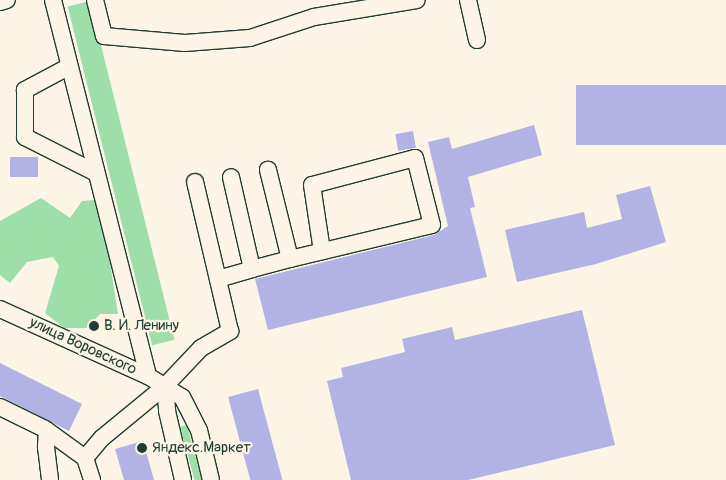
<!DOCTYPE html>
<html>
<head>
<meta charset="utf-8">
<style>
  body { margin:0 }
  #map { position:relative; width:726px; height:480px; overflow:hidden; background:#fcf5e5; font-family:Pangolin,sans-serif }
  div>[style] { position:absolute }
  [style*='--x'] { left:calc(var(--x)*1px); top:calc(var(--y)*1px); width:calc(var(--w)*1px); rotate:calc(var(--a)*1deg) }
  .green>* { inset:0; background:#9edea8; transform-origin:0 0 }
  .building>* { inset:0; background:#b2b3e4; transform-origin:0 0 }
  .roads { filter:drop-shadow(1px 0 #1f3d34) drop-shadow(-1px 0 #1f3d34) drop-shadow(0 1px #1f3d34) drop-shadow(0 -1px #1f3d34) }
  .minor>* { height:16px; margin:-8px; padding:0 8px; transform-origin:8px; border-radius:8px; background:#fcf5e5 }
  .dots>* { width:14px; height:14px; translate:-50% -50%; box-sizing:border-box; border:2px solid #fcf5e5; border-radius:50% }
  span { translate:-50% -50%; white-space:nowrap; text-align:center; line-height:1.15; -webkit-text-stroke:4.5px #fcf5e5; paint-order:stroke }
  .poi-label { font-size:15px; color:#1f3d34 }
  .left { translate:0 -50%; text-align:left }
  .street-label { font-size:15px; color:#1f3d34 }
</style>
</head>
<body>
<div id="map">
  <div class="green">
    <i style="left:90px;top:1px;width:349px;height:23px;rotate:76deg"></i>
    <i style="clip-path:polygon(41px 198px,70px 218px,82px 201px,94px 200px,109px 257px,118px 314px,100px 314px,87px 328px,64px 328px,45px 313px,59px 266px,53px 257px,27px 262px,10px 283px,0 275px,0 221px)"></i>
    <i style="left:187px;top:425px;width:57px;height:7px;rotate:75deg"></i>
  </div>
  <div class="building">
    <i style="left:726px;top:85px;width:60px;height:150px;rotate:90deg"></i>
    <i style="clip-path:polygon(534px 125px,542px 155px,468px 177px,475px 207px,470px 208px,487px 277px,268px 330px,255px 279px,434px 235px,448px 226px,428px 142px,449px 137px,452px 149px)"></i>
    <i style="left:413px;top:131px;width:17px;height:18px;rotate:80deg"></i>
    <i style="left:10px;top:157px;width:28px;height:20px"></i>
    <i style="clip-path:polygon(650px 186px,666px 242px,596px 264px,517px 282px,505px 230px,584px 212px,587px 228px,622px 219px,616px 195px)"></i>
    <i style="clip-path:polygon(582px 310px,615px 445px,468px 480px,351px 480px,327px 381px,343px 377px,341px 368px,405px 352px,402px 339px,452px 327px,455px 340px)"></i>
    <i style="clip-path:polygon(0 363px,82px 404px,69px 431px,0 396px)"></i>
    <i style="left:258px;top:389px;width:94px;height:31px;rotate:75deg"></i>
    <i style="clip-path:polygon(143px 441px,154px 480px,124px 480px,115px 449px)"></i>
  </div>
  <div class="roads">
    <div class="minor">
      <i style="--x:53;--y:0;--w:388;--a:75.8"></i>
      <i style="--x:95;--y:0;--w:37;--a:76"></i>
      <i style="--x:104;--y:36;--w:81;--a:4.9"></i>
      <i style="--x:185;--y:43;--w:65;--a:-4.4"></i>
      <i style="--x:250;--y:38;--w:67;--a:-18.2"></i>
      <i style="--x:314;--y:17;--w:104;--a:-9.4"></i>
      <i style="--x:468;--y:0;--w:41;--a:77.3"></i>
      <i style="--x:0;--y:2;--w:7;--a:-16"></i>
      <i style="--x:68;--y:67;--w:49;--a:151.9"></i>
      <i style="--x:25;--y:90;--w:47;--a:90"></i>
      <i style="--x:25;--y:137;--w:80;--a:26.9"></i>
      <i style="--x:290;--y:259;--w:146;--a:-13.5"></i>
      <i style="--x:432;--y:225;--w:69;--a:-104.2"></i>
      <i style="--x:415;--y:158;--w:106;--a:165.3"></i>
      <i style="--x:312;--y:185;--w:67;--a:81.4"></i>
      <i style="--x:252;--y:269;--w:39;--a:-15"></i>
      <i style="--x:290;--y:259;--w:92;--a:-103.9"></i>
      <i style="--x:218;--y:279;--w:35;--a:-16"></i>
      <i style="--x:252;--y:269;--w:94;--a:-102.9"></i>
      <i style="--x:0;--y:309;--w:162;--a:24.4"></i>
      <i style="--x:148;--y:376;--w:40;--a:32"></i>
      <i style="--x:182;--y:397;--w:37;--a:63"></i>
      <i style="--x:199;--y:430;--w:51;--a:76.5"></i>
      <i style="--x:165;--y:386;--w:25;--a:85"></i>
      <i style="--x:167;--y:411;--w:71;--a:76.9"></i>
      <i style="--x:0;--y:407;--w:50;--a:26.1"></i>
      <i style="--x:45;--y:429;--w:49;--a:35.9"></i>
      <i style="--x:85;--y:458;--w:23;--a:72"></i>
      <i style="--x:47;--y:431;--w:16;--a:94"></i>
      <i style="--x:46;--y:447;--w:33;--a:83"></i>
      <i style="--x:85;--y:458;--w:26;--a:-50"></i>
      <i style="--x:102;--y:438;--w:82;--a:-39.5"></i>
      <i style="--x:165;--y:386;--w:52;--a:-46.5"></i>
      <i style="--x:201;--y:348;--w:34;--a:-30"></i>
      <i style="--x:230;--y:331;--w:153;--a:-103.2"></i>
    </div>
  </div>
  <div class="dots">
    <i style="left:94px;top:326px;background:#1f3d34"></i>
    <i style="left:142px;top:448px;background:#1f3d34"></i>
  </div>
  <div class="poi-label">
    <span class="left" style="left:104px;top:326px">В. И. Ленину</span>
    <span class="left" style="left:152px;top:448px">Яндекс.Маркет</span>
  </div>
  <div class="street-label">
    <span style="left:83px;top:346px;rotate:25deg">улица Воровского</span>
  </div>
</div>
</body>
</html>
